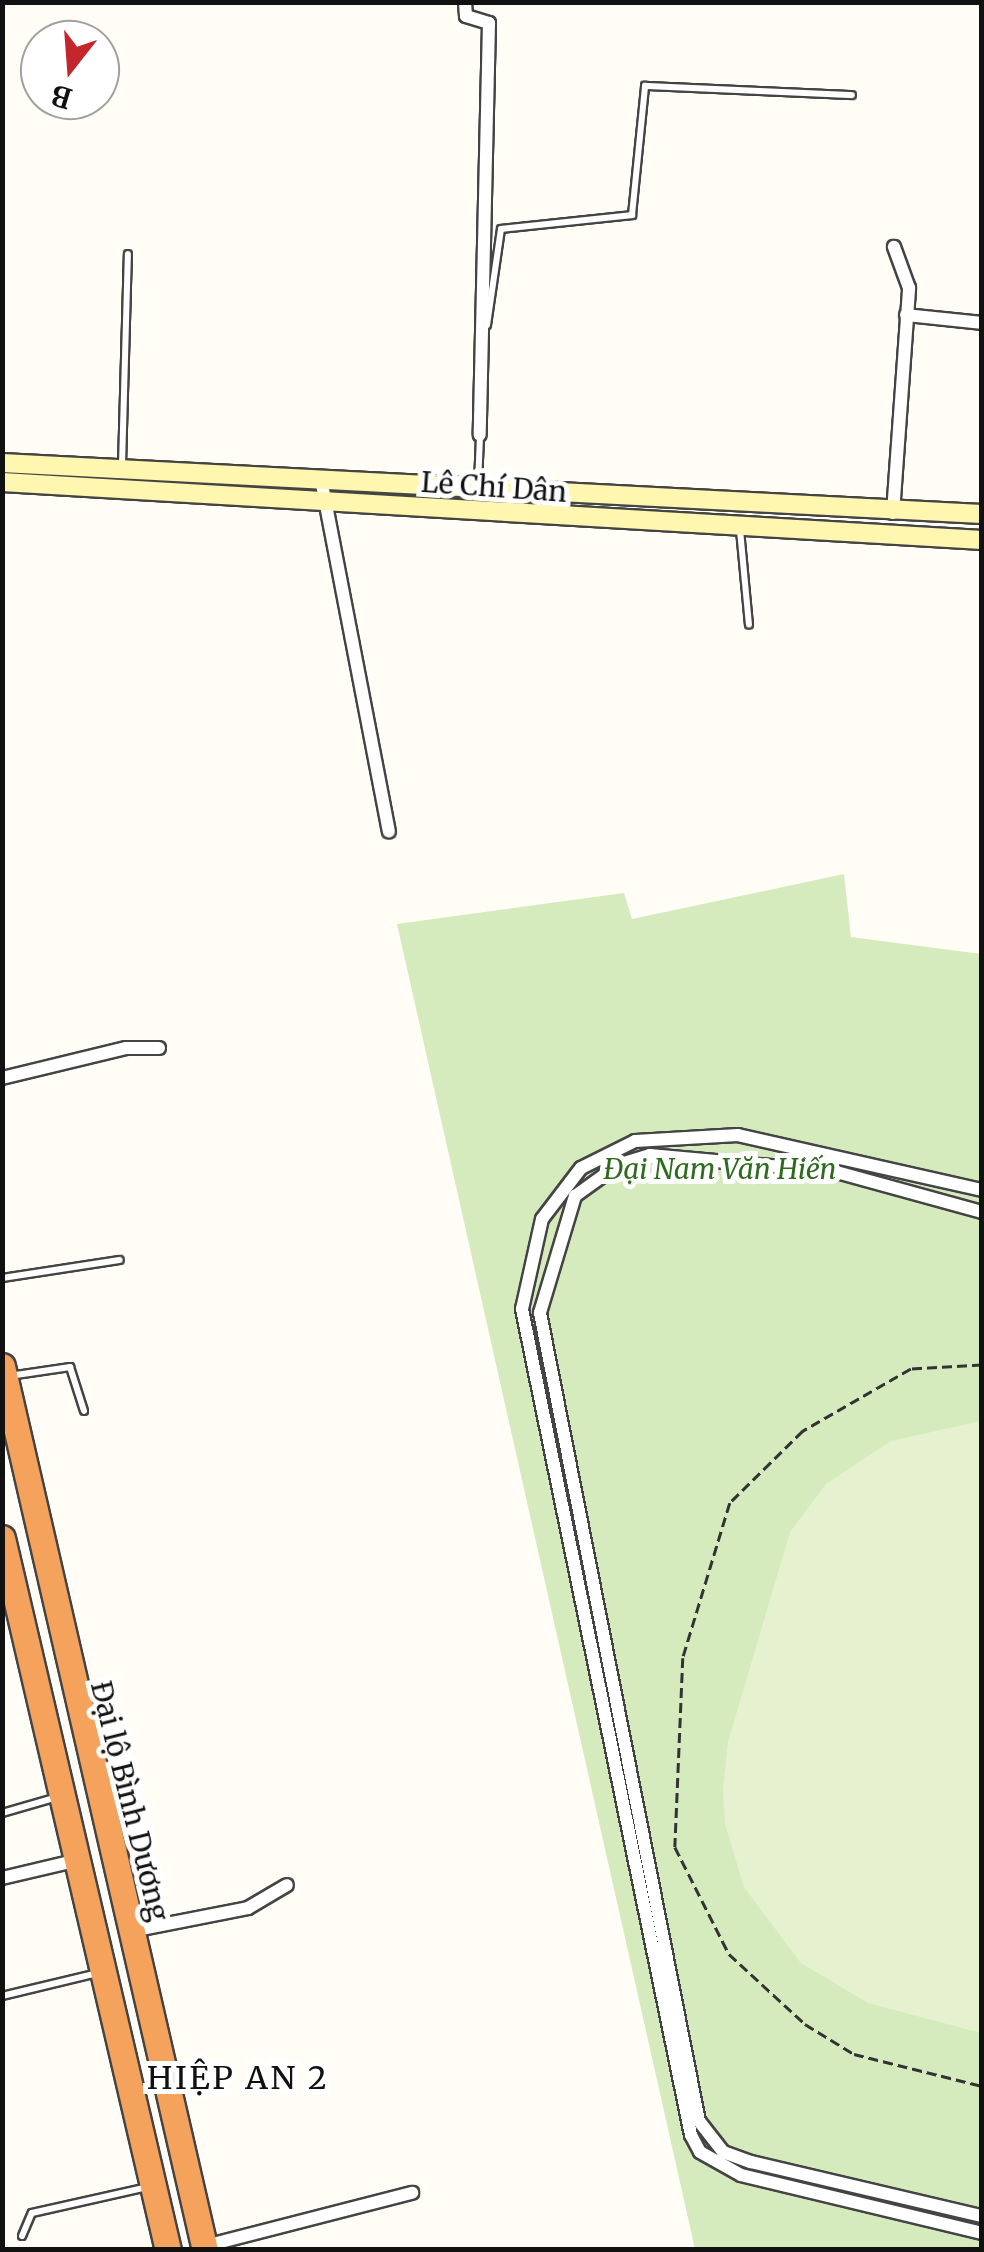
<!DOCTYPE html>
<html>
<head>
<meta charset="utf-8">
<style>
  body { margin:0 }
  #map { position:relative; width:984px; height:2252px; overflow:hidden; background:#fffdf5; font-family:Merriweather,serif }
  div>[style] { position:absolute }
  [style*='--x'] { left:calc(var(--x)*1px); top:calc(var(--y)*1px); width:calc(var(--w)*1px); rotate:calc(var(--a)*1deg) }
  .green>* { inset:0; background:#d5ebbd }
  .pitch>* { inset:0; background:#e6f2cf }
  .path>* { height:2.5px; margin-top:-1.25px; transform-origin:0; background:repeating-linear-gradient(90deg,#333 0 10px,transparent 0 15px) }
  .roads { filter:drop-shadow(2px 0 #444) drop-shadow(-2px 0 #444) drop-shadow(0 2px #444) drop-shadow(0 -2px #444) }
  .lane>* { height:6px; margin:-3px; padding:0 3px; transform-origin:3px; border-radius:3px; background:#fff }
  .street>* { height:12px; margin:-6px; padding:0 6px; transform-origin:6px; border-radius:6px; background:#fff }
  .secondary>* { height:18px; margin:-9px; padding:0 9px; transform-origin:9px; border-radius:9px; background:#fff6b0 }
  .highway>* { height:25px; margin:-12.5px; padding:0 12.5px; transform-origin:12.5px; border-radius:12.5px; background:#f5a25d }
  span { translate:-50% -50%; white-space:nowrap; text-align:center; line-height:1.15; -webkit-text-stroke:10px #fff; paint-order:stroke }
  .street-label { font-size:28px; color:#111 }
  .park-label { font-size:28px; color:#2f6b1f; font-style:italic }
  .quarter-label { font-size:32px; color:#111; letter-spacing:2.5px }
  .frame { position:absolute; inset:0; border:5px solid #111; pointer-events:none }
  .north { position:absolute; left:20px; top:20px; width:100px; height:100px; box-sizing:border-box; background:#fff; border:2px solid #a0a0a0; border-radius:50%; rotate:197deg; font-size:28px; font-weight:700; line-height:40px; text-align:center; color:#111 }
  .north::after { content:''; display:block; margin:auto; width:35px; height:45px; background:#c4262e; clip-path:polygon(50% 0,100% 100%,50% 72%,0 100%) }
</style>
</head>
<body>
<div id="map">
  <div class="green">
    <i style="clip-path:polygon(844px 874px,851px 937px,981px 954px,981px 2249px,695px 2249px,397px 924px,624px 893px,632px 919px)"></i>
  </div>
  <div class="pitch">
    <i style="clip-path:polygon(981px 1421px,982px 1421px,981px 2033px,868px 2003px,801px 1963px,744px 1887px,725px 1824px,723px 1789px,728px 1742px,790px 1532px,826px 1484px,891px 1441px)"></i>
  </div>
  <div class="path">
    <i style="--x:982;--y:1365;--w:71;--a:176.8"></i>
    <i style="--x:911;--y:1369;--w:125;--a:150.1"></i>
    <i style="--x:803;--y:1431;--w:103;--a:135.4"></i>
    <i style="--x:730;--y:1503;--w:162;--a:106.9"></i>
    <i style="--x:683;--y:1658;--w:189;--a:92.4"></i>
    <i style="--x:675;--y:1847;--w:120;--a:63.2"></i>
    <i style="--x:729;--y:1954;--w:103;--a:42.6"></i>
    <i style="--x:805;--y:2024;--w:57;--a:31.5"></i>
    <i style="--x:854;--y:2054;--w:132;--a:14"></i>
  </div>
  <div class="roads">
    <div class="lane">
      <i style="--x:487;--y:325;--w:97;--a:-81.7"></i>
      <i style="--x:501;--y:229;--w:132;--a:-6.1"></i>
      <i style="--x:632;--y:215;--w:130;--a:-84.2"></i>
      <i style="--x:645;--y:86;--w:207;--a:2.5"></i>
      <i style="--x:122;--y:465;--w:211;--a:-88.4"></i>
      <i style="--x:478;--y:484;--w:47;--a:-87.6"></i>
      <i style="--x:740;--y:530;--w:95;--a:84.6"></i>
      <i style="--x:2;--y:1278;--w:119;--a:-8.7"></i>
      <i style="--x:9;--y:1376;--w:62;--a:-8.4"></i>
      <i style="--x:70;--y:1367;--w:46;--a:72.3"></i>
      <i style="--x:2;--y:1813;--w:57;--a:-16.2"></i>
      <i style="--x:2;--y:1996;--w:99;--a:-13.5"></i>
      <i style="--x:22;--y:2236;--w:25;--a:-67"></i>
      <i style="--x:32;--y:2213;--w:118;--a:-12.7"></i>
    </div>
    <div class="street">
      <i style="--x:465;--y:2;--w:14;--a:86"></i>
      <i style="--x:466;--y:16;--w:24;--a:17"></i>
      <i style="--x:489;--y:23;--w:412;--a:91.3"></i>
      <i style="--x:906;--y:315;--w:76;--a:6"></i>
      <i style="--x:321;--y:479;--w:359;--a:79.1"></i>
      <i style="--x:893;--y:513;--w:226;--a:-85.9"></i>
      <i style="--x:909;--y:288;--w:44;--a:-110.1"></i>
      <i style="--x:2;--y:1078;--w:128;--a:-13.6"></i>
      <i style="--x:126;--y:1048;--w:33;--a:0"></i>
      <i style="--x:982;--y:1190;--w:250;--a:-167.3"></i>
      <i style="--x:738;--y:1135;--w:103;--a:176.7"></i>
      <i style="--x:635;--y:1141;--w:60;--a:153.4"></i>
      <i style="--x:581;--y:1168;--w:64;--a:127.4"></i>
      <i style="--x:542;--y:1219;--w:92;--a:102.5"></i>
      <i style="--x:522;--y:1309;--w:843;--a:78.44"></i>
      <i style="--x:691;--y:2135;--w:19;--a:62"></i>
      <i style="--x:700;--y:2152;--w:47;--a:29.3"></i>
      <i style="--x:741;--y:2175;--w:248;--a:13.5"></i>
      <i style="--x:982;--y:1212;--w:150;--a:-164.6"></i>
      <i style="--x:837;--y:1172;--w:188;--a:-174.8"></i>
      <i style="--x:650;--y:1155;--w:34;--a:163"></i>
      <i style="--x:618;--y:1165;--w:53;--a:144.2"></i>
      <i style="--x:575;--y:1196;--w:122;--a:106.7"></i>
      <i style="--x:540;--y:1313;--w:823;--a:78.87"></i>
      <i style="--x:699;--y:2121;--w:39;--a:52"></i>
      <i style="--x:723;--y:2152;--w:30;--a:20"></i>
      <i style="--x:751;--y:2162;--w:237;--a:13.2"></i>
      <i style="--x:2;--y:1878;--w:78;--a:-13.3"></i>
      <i style="--x:131;--y:1931;--w:119;--a:-11.1"></i>
      <i style="--x:248;--y:1908;--w:45;--a:-30.5"></i>
      <i style="--x:205;--y:2246;--w:214;--a:-14.4"></i>
    </div>
    <div class="secondary">
      <i style="--x:2;--y:463;--w:981;--a:2.98"></i>
      <i style="--x:2;--y:482;--w:982;--a:3.39"></i>
    </div>
    <div class="highway">
      <i style="--x:2;--y:1366;--w:907;--a:77.07"></i>
      <i style="--x:2;--y:1538;--w:731;--a:76.88"></i>
    </div>
  </div>
  <div class="street-label">
    <span style="left:494px;top:487px;rotate:4deg">Lê Chí Dân</span>
    <span style="left:130px;top:1801px;rotate:76deg">Đại lộ Bình Dương</span>
  </div>
  <div class="park-label">
    <span style="left:720px;top:1169px">Đại Nam Văn Hiến</span>
  </div>
  <div class="quarter-label">
    <span style="left:238px;top:2078px">HIỆP AN 2</span>
  </div>
  <div class="frame"></div>
  <div class="north">B</div>
</div>
</body>
</html>
